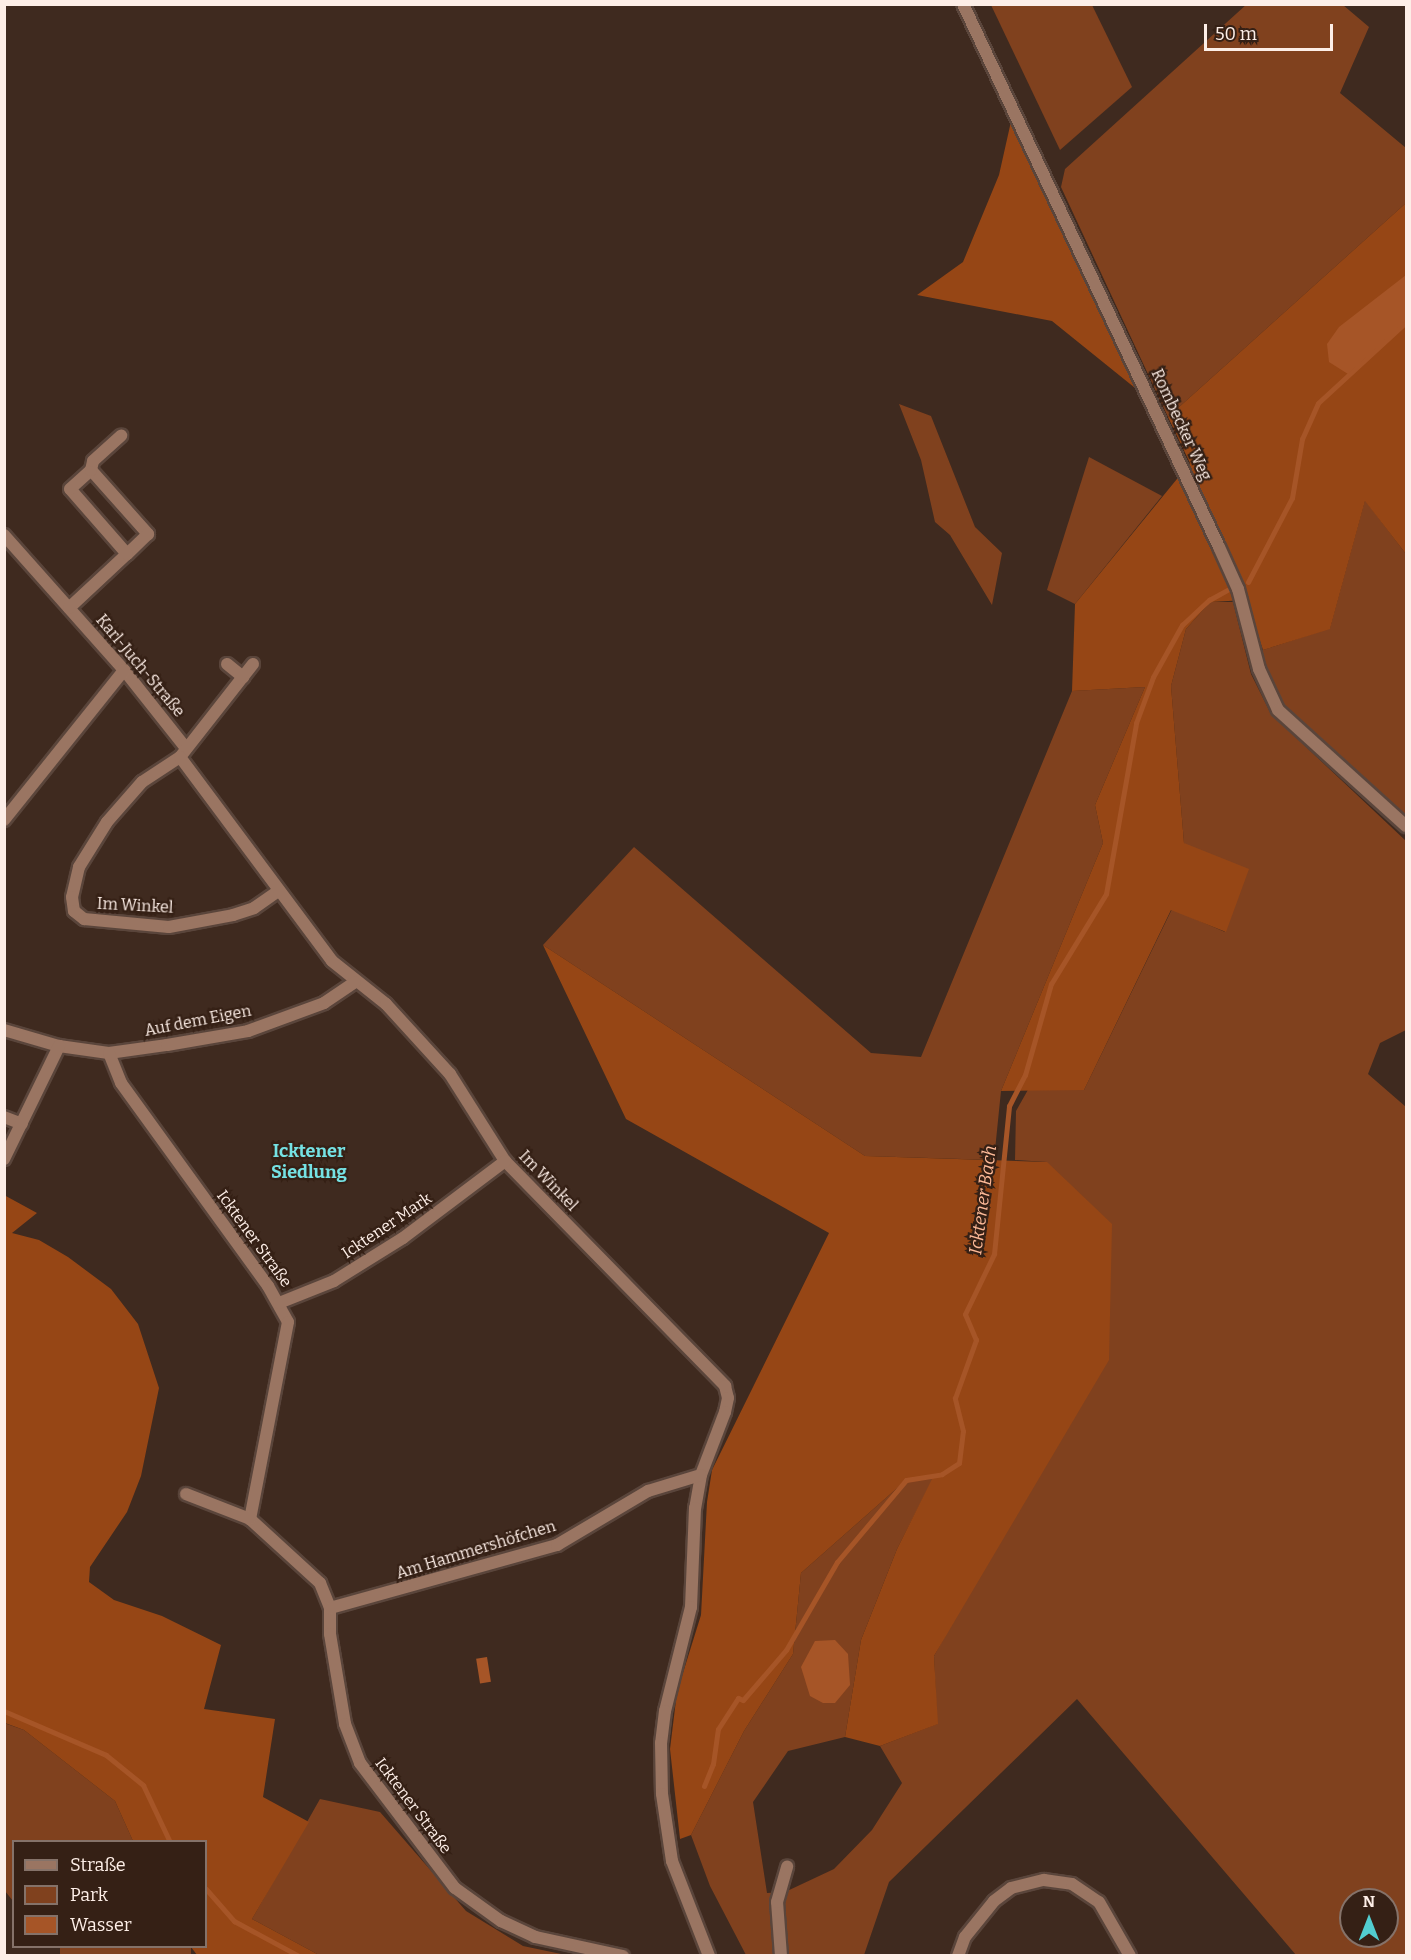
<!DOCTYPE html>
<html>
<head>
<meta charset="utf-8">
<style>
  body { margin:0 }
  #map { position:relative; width:1411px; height:1960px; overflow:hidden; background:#3f2a1f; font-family:Bitter,serif }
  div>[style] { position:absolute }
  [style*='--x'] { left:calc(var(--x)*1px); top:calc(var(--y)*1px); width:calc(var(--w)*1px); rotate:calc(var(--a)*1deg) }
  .green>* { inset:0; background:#80411e; transform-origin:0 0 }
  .forest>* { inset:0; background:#964615 }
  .water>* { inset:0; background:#a65527; transform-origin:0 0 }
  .stream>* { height:5px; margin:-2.5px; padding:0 2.5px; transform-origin:2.5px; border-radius:2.5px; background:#a65527 }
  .roads { filter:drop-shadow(2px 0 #5a453b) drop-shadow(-2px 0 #5a453b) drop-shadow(0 2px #5a453b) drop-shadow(0 -2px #5a453b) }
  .street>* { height:12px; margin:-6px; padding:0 6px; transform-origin:6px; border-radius:6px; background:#9a7562 }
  span { translate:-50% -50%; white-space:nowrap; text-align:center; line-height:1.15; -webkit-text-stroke:4.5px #352015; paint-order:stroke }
  .street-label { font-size:16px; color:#fdeee7 }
  .neighbourhood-label { font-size:18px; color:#75e2e4; font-weight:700 }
  .water-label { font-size:18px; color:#feba98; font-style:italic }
  .frame { position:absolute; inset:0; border:6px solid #fdeee7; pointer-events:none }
  .legend { position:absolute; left:12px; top:1840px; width:195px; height:108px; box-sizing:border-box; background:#352015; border:2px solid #857269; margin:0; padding:8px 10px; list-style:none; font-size:18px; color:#fdeee7 }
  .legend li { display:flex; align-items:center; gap:12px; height:30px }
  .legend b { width:30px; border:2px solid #857269 }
  .north { position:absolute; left:1339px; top:1888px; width:60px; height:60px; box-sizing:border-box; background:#352015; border:2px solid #857269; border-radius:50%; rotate:0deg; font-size:16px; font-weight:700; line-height:24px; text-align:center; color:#fdeee7 }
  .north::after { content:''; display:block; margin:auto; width:21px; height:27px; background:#52cdd0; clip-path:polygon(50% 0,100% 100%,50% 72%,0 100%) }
  .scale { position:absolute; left:1204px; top:24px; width:129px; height:27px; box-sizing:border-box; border:3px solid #fdeee7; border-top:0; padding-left:8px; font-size:18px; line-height:21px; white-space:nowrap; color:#fdeee7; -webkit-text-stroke:4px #352015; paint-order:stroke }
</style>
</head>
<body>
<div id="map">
  <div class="green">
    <i style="clip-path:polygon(1247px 4px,1343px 5px,1369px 27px,1340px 93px,1406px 148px,1406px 203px,1168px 417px,1061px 187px,1065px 169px)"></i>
    <i style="clip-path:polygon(991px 5px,1092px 5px,1132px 87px,1060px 150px)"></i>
    <i style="clip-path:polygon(899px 404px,931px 416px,975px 527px,1002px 553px,992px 605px,950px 535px,935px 522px,921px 460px)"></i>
    <i style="clip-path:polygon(1089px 457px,1162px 496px,1075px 604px,1047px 590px)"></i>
    <i style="clip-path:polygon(1365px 500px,1406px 554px,1406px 815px,1282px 705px,1263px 661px,1263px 650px,1330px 628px)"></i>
    <i style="clip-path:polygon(evenodd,1210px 602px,1233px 602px,1251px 674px,1271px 714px,1406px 841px,1406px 1030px,1380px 1043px,1368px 1074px,1406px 1107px,1406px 1955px,1296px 1955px,1077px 1699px,889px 1882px,864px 1955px,746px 1955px,710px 1886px,691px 1835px,744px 1731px,793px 1654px,801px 1573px,904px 1482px,934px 1477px,897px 1549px,861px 1640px,845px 1737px,788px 1751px,753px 1802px,767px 1893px,785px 1892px,834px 1869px,872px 1830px,902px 1783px,880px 1746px,937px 1724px,934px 1656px,968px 1594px,1047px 1162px,1015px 1160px,1016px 1111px,1029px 1088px,1084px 1090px,1172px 909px,1225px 932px,1184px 843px,1171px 686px,1186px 629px,1210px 602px,1351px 1900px,1387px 1900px,1387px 1936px,1351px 1936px,1351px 1900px)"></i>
    <i style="clip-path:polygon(1145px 687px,1095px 805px,1103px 843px,1001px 1091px,994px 1160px,865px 1156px,543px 945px,634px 847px,871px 1053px,921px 1057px,1072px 691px)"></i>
    <i style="clip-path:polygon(4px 1723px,24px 1730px,115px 1801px,133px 1841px,14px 1842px,13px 1901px,5px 1891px)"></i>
    <i style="clip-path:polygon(320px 1799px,380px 1812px,466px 1911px,523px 1946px,566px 1955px,319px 1955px,252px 1919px)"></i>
    <i style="left:60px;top:1947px;width:131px;height:15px"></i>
  </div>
  <div class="forest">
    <i style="clip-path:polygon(1012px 117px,1140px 392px,1052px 321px,917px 295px,963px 262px,999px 175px)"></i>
    <i style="clip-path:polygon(1406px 203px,1406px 554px,1365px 501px,1330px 629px,1263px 650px,1246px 600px,1210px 602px,1186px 629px,1171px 686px,1184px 843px,1249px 869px,1226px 932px,1171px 910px,1084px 1090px,1001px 1091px,1103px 843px,1095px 805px,1145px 687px,1072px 691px,1075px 604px,1190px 463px,1168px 417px)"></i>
    <i style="clip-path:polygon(543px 945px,865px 1156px,1047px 1162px,1112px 1224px,1109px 1360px,934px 1656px,938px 1724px,880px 1746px,845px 1737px,861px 1640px,897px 1549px,933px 1477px,904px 1482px,801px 1573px,793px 1654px,744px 1731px,691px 1835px,680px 1839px,670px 1749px,677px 1692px,701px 1615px,707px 1502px,712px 1470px,829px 1233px,626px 1119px)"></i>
    <i style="clip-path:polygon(4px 1195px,37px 1213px,12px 1233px,39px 1240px,68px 1257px,111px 1289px,138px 1324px,159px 1388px,141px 1476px,127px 1512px,90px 1567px,89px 1582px,114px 1600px,162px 1616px,221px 1645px,204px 1709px,275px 1719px,263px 1797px,309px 1822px,252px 1919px,319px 1955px,197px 1955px,191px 1947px,206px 1946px,206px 1842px,133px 1841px,115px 1801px,24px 1730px,5px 1723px)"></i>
  </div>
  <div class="water">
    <i style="clip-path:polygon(1406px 275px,1406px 322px,1348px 374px,1329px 362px,1327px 344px,1339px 327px)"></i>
    <i style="clip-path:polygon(835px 1640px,848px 1654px,850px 1685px,835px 1703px,823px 1703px,810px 1696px,801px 1667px,815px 1641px)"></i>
    <i style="left:487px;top:1657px;width:25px;height:11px;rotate:81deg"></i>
  </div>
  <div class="stream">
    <i style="--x:1248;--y:582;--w:95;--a:-62.4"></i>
    <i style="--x:1292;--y:498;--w:60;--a:-80.4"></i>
    <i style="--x:1302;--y:439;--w:39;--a:-66"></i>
    <i style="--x:1318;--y:403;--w:120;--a:-42.6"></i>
    <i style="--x:4;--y:1711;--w:111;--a:23.3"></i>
    <i style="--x:106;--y:1755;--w:48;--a:39"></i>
    <i style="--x:143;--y:1785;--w:63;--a:64.7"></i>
    <i style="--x:704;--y:1786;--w:24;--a:-68"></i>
    <i style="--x:713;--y:1764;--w:35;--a:-82"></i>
    <i style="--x:718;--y:1729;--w:37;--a:-57"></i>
    <i style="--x:738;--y:1698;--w:5;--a:22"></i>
    <i style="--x:743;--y:1700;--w:66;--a:-49.3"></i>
    <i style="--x:786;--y:1650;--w:102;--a:-59.9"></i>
    <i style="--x:837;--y:1562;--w:107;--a:-49.9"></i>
    <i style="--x:906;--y:1480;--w:36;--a:-9"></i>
    <i style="--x:942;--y:1474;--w:20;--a:-33"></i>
    <i style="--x:959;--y:1463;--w:32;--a:-83"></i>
    <i style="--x:963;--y:1431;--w:34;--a:-104"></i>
    <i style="--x:955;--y:1398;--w:62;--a:-70.1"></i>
    <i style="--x:976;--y:1340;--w:28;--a:-113"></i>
    <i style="--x:965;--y:1314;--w:67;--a:-64.2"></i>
    <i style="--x:994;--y:1254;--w:149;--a:-84.2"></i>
    <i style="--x:1009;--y:1106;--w:35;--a:-63"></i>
    <i style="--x:1025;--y:1075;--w:95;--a:-74.1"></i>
    <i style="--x:1051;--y:984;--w:105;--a:-58.6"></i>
    <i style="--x:1106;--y:894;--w:174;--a:-80"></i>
    <i style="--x:1136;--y:723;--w:49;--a:-69.7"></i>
    <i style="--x:1153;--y:677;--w:60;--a:-60.9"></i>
    <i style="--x:1182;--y:625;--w:37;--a:-43"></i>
    <i style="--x:1209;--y:600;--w:21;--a:-29"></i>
    <i style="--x:206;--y:1889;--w:43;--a:48.8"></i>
    <i style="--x:234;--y:1921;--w:74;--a:28.3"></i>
  </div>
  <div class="roads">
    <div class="street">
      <i style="--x:963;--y:4;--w:600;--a:64.76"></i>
      <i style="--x:1219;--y:547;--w:46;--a:65.7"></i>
      <i style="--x:1238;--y:589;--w:83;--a:75.3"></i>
      <i style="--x:1259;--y:669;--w:45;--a:65.1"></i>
      <i style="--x:1278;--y:710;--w:173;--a:42.2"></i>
      <i style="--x:91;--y:470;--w:86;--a:48.3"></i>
      <i style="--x:148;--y:534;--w:29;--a:136"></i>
      <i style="--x:4;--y:535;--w:181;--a:48.4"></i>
      <i style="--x:124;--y:670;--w:98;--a:51.6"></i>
      <i style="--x:69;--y:608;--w:79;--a:-43"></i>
      <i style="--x:127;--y:554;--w:86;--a:-131.2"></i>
      <i style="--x:70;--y:489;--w:28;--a:-42"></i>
      <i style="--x:91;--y:470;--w:9;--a:-77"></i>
      <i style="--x:93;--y:461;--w:38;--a:-42"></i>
      <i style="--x:227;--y:664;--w:21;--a:39"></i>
      <i style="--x:253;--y:664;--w:118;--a:128.1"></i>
      <i style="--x:180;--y:757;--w:45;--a:146.7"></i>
      <i style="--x:142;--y:782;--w:53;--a:131.2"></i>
      <i style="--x:107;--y:822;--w:53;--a:121.9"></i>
      <i style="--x:79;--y:867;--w:31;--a:103"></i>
      <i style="--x:72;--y:897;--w:14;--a:82"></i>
      <i style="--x:74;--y:911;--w:13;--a:39"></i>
      <i style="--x:84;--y:919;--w:85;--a:5.4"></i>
      <i style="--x:169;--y:927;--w:65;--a:-10.6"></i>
      <i style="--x:233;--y:915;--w:22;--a:-18"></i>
      <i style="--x:254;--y:908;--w:29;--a:-35"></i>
      <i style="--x:180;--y:757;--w:254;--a:53.3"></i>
      <i style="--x:332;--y:961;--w:69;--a:38.5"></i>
      <i style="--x:386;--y:1004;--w:95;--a:47.6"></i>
      <i style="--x:450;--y:1074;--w:103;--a:57.7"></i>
      <i style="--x:505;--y:1161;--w:315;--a:45.6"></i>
      <i style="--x:725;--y:1386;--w:12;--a:76"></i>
      <i style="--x:728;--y:1398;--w:14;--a:102"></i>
      <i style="--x:725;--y:1412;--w:67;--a:110.9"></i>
      <i style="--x:701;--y:1475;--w:34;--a:100"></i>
      <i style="--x:695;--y:1508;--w:99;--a:92.3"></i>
      <i style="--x:691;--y:1607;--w:107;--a:104"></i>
      <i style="--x:665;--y:1711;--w:32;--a:97"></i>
      <i style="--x:661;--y:1743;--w:51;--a:88.9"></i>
      <i style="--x:662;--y:1794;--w:68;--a:81.5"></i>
      <i style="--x:672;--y:1861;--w:102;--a:68.7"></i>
      <i style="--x:4;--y:820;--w:192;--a:-51.3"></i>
      <i style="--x:4;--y:1030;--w:57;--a:16.2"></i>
      <i style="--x:59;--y:1046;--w:50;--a:8"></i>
      <i style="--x:109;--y:1053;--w:59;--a:-7.9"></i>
      <i style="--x:167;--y:1045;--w:82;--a:-9.8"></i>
      <i style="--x:248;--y:1031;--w:81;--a:-20.2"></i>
      <i style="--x:324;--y:1003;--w:37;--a:-34"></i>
      <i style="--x:109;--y:1053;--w:32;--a:68"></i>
      <i style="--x:121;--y:1083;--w:251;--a:54.1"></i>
      <i style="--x:268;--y:1286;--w:41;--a:60.9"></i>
      <i style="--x:288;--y:1322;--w:201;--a:100.9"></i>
      <i style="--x:250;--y:1519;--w:95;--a:42.4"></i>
      <i style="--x:320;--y:1583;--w:27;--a:68"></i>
      <i style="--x:330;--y:1608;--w:26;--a:90"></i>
      <i style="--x:330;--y:1634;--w:91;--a:80.5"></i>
      <i style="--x:345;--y:1724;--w:42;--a:69"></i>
      <i style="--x:360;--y:1763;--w:157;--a:52.8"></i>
      <i style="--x:455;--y:1888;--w:57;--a:35.7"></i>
      <i style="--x:501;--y:1921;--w:38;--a:25"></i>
      <i style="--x:535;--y:1937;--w:90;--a:12.2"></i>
      <i style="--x:4;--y:1117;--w:19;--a:21"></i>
      <i style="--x:4;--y:1159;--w:126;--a:-64"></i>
      <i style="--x:279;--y:1303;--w:59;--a:-21.8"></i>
      <i style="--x:334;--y:1281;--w:81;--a:-31.9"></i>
      <i style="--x:403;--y:1238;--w:128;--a:-37"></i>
      <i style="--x:186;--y:1494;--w:69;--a:21.3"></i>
      <i style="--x:330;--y:1608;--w:236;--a:-15.5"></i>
      <i style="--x:557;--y:1545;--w:106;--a:-30.7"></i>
      <i style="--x:648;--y:1491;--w:55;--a:-16.8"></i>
      <i style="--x:781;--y:1956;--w:54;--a:-94.2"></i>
      <i style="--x:777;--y:1902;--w:37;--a:-74"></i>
      <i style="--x:958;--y:1956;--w:20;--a:-70"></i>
      <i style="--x:965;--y:1937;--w:46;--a:-51.1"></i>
      <i style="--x:994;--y:1901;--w:21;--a:-37"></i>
      <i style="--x:1011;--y:1888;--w:34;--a:-14"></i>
      <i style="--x:1044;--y:1880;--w:28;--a:8"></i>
      <i style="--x:1072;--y:1884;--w:32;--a:34"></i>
      <i style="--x:1099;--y:1902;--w:62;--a:60.1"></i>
    </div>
  </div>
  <div class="street-label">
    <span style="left:1181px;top:425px;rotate:65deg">Rombecker Weg</span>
    <span style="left:140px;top:666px;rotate:50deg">Karl-Juch-Straße</span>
    <span style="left:135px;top:906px;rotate:3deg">Im Winkel</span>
    <span style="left:198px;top:1021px;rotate:-11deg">Auf dem Eigen</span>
    <span style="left:548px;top:1181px;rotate:46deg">Im Winkel</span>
    <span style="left:387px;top:1226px;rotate:-34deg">Icktener Mark</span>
    <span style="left:254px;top:1239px;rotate:54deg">Icktener Straße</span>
    <span style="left:476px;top:1550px;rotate:-17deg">Am Hammershöfchen</span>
    <span style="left:413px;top:1806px;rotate:53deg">Icktener Straße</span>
  </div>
  <div class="neighbourhood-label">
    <span style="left:309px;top:1162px">Icktener<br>Siedlung</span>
  </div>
  <div class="water-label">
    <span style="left:983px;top:1200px;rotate:-82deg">Icktener Bach</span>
  </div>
  <div class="frame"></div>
  <ul class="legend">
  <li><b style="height:8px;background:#9a7562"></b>Straße</li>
  <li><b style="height:16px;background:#80411e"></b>Park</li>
  <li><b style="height:16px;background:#a65527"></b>Wasser</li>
  </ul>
  <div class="north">N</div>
  <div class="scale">50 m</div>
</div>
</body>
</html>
